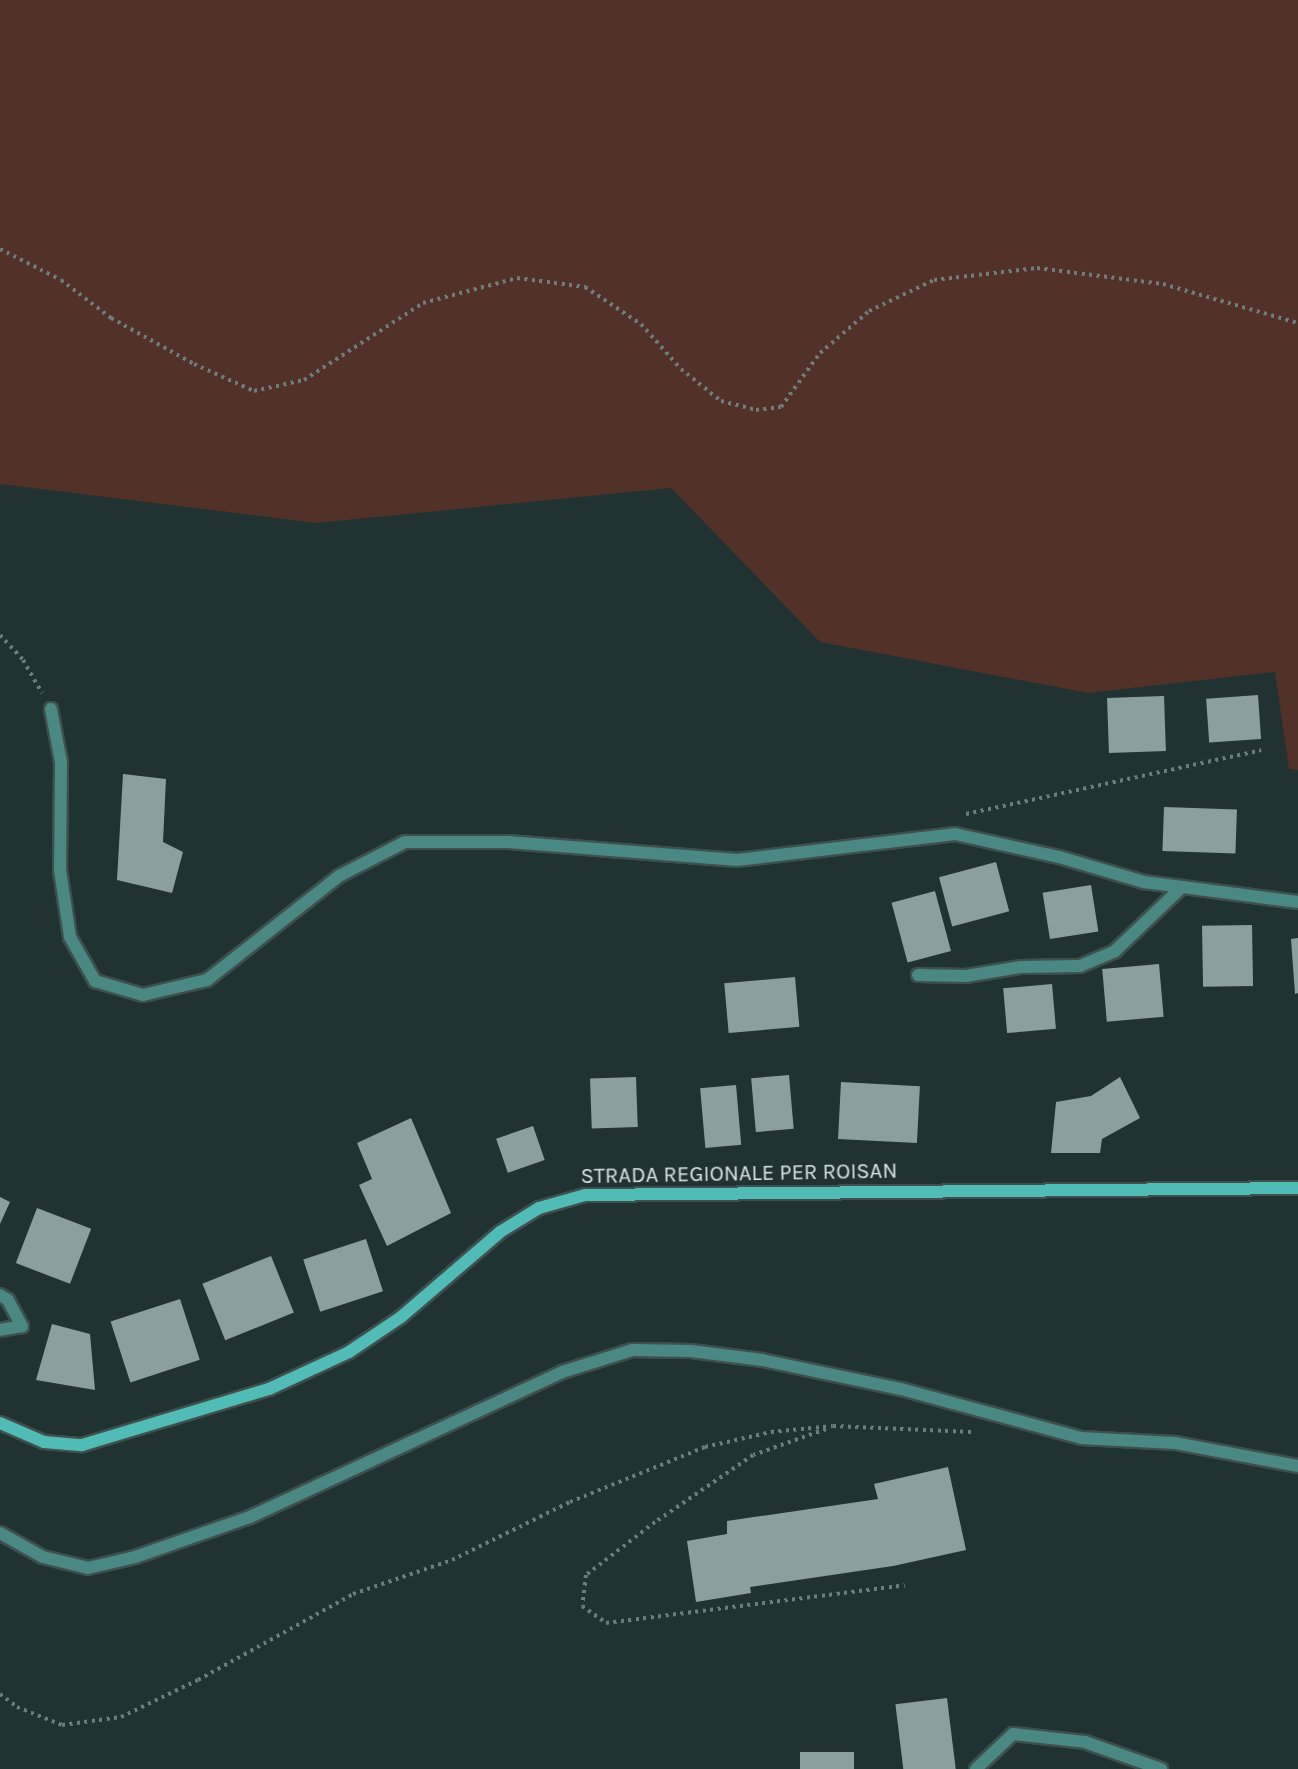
<!DOCTYPE html>
<html>
<head>
<meta charset="utf-8">
<style>
  body { margin:0 }
  #map { position:relative; width:1298px; height:1769px; overflow:hidden; background:#203231; font-family:Karla,sans-serif }
  div>[style] { position:absolute }
  [style*='--x'] { left:calc(var(--x)*1px); top:calc(var(--y)*1px); width:calc(var(--w)*1px); rotate:calc(var(--a)*1deg) }
  .green>* { inset:0; background:#523128 }
  .building>* { inset:0; background:#8ba09e; transform-origin:0 0 }
  .path>* { height:4px; margin-top:-2px; transform-origin:0; background:repeating-linear-gradient(90deg,#6e7d7c 0 3px,transparent 0 7.5px) }
  .roads { filter:drop-shadow(2px 0 #3e4f4e) drop-shadow(-2px 0 #3e4f4e) drop-shadow(0 2px #3e4f4e) drop-shadow(0 -2px #3e4f4e) }
  .lane>* { height:12px; margin:-6px; padding:0 6px; transform-origin:6px; border-radius:6px; background:#4a8884 }
  .street>* { height:12px; margin:-6px; padding:0 6px; transform-origin:6px; border-radius:6px; background:#4a8884 }
  .secondary>* { height:12px; margin:-6px; padding:0 6px; transform-origin:6px; border-radius:6px; background:#50bcb5 }
  span { translate:-50% -50%; white-space:nowrap; text-align:center; line-height:1.15; -webkit-text-stroke:6px #203231; paint-order:stroke }
  .street-label { font-size:22px; color:#dae5e4 }
</style>
</head>
<body>
<div id="map">
  <div class="green">
    <i style="clip-path:polygon(0 0,1298px 0,1298px 770px,1289px 769px,1275px 672px,1088px 693px,820px 642px,671px 488px,316px 523px,0 484px)"></i>
  </div>
  <div class="building">
    <i style="left:1258px;top:695px;width:44px;height:52px;rotate:86deg"></i>
    <i style="left:1164px;top:696px;width:55px;height:57px;rotate:88deg"></i>
    <i style="clip-path:polygon(123px 774px,166px 779px,163px 842px,183px 852px,172px 893px,117px 880px)"></i>
    <i style="left:1164px;top:807px;width:73px;height:44px;rotate:2deg"></i>
    <i style="left:996px;top:862px;width:51px;height:59px;rotate:75deg"></i>
    <i style="left:1091px;top:885px;width:47px;height:49px;rotate:81deg"></i>
    <i style="left:935px;top:891px;width:62px;height:45px;rotate:75deg"></i>
    <i style="left:1252px;top:925px;width:61px;height:50px;rotate:89deg"></i>
    <i style="clip-path:polygon(1298px 938px,1298px 993px,1295px 994px,1291px 939px)"></i>
    <i style="left:1159px;top:964px;width:53px;height:57px;rotate:85deg"></i>
    <i style="left:795px;top:977px;width:50px;height:71px;rotate:85deg"></i>
    <i style="left:1052px;top:984px;width:45px;height:49px;rotate:85deg"></i>
    <i style="left:789px;top:1075px;width:54px;height:38px;rotate:85deg"></i>
    <i style="left:636px;top:1077px;width:50px;height:46px;rotate:88deg"></i>
    <i style="clip-path:polygon(1120px 1077px,1140px 1118px,1102px 1139px,1100px 1153px,1051px 1153px,1056px 1102px,1091px 1096px)"></i>
    <i style="left:841px;top:1082px;width:79px;height:57px;rotate:3deg"></i>
    <i style="left:736px;top:1085px;width:60px;height:36px;rotate:85deg"></i>
    <i style="clip-path:polygon(411px 1118px,451px 1213px,387px 1246px,359px 1185px,372px 1179px,357px 1143px)"></i>
    <i style="left:533px;top:1126px;width:36px;height:39px;rotate:71deg"></i>
    <i style="clip-path:polygon(0 1197px,10px 1202px,0 1224px)"></i>
    <i style="left:37px;top:1208px;width:58px;height:59px;rotate:21deg"></i>
    <i style="left:366px;top:1239px;width:55px;height:66px;rotate:72deg"></i>
    <i style="left:271px;top:1256px;width:61px;height:74px;rotate:68deg"></i>
    <i style="left:180px;top:1299px;width:64px;height:73px;rotate:72deg"></i>
    <i style="clip-path:polygon(52px 1324px,90px 1334px,95px 1390px,36px 1380px)"></i>
    <i style="clip-path:polygon(948px 1467px,966px 1550px,893px 1566px,750px 1587px,751px 1593px,696px 1602px,687px 1541px,727px 1534px,727px 1521px,878px 1499px,874px 1484px)"></i>
    <i style="left:947px;top:1698px;width:72px;height:52px;rotate:83deg"></i>
    <i style="left:854px;top:1752px;width:17px;height:54px;rotate:90deg"></i>
  </div>
  <div class="path">
    <i style="--x:0;--y:249;--w:68;--a:26.9"></i>
    <i style="--x:61;--y:280;--w:63;--a:37.2"></i>
    <i style="--x:111;--y:318;--w:95;--a:29"></i>
    <i style="--x:194;--y:364;--w:66;--a:24.2"></i>
    <i style="--x:254;--y:391;--w:51;--a:-12.4"></i>
    <i style="--x:304;--y:380;--w:142;--a:-32.9"></i>
    <i style="--x:423;--y:303;--w:97;--a:-14.9"></i>
    <i style="--x:517;--y:278;--w:69;--a:7.5"></i>
    <i style="--x:585;--y:287;--w:67;--a:33.5"></i>
    <i style="--x:641;--y:324;--w:60;--a:48.4"></i>
    <i style="--x:681;--y:369;--w:51;--a:38.7"></i>
    <i style="--x:721;--y:401;--w:36;--a:14"></i>
    <i style="--x:756;--y:410;--w:25;--a:-7"></i>
    <i style="--x:781;--y:407;--w:67;--a:-54.2"></i>
    <i style="--x:820;--y:353;--w:65;--a:-40.6"></i>
    <i style="--x:869;--y:311;--w:72;--a:-25.5"></i>
    <i style="--x:934;--y:280;--w:104;--a:-6.6"></i>
    <i style="--x:1037;--y:268;--w:127;--a:7.2"></i>
    <i style="--x:1163;--y:284;--w:141;--a:16.1"></i>
    <i style="--x:0;--y:635;--w:34;--a:47"></i>
    <i style="--x:23;--y:660;--w:38;--a:60"></i>
    <i style="--x:966;--y:814;--w:302;--a:-12.2"></i>
    <i style="--x:833;--y:1426;--w:139;--a:2.5"></i>
    <i style="--x:826;--y:1429;--w:77;--a:160.4"></i>
    <i style="--x:753;--y:1455;--w:119;--a:145.6"></i>
    <i style="--x:655;--y:1522;--w:87;--a:142.5"></i>
    <i style="--x:586;--y:1575;--w:31;--a:97"></i>
    <i style="--x:582;--y:1606;--w:29;--a:35"></i>
    <i style="--x:606;--y:1623;--w:301;--a:-7.2"></i>
    <i style="--x:0;--y:1694;--w:21;--a:37"></i>
    <i style="--x:17;--y:1707;--w:48;--a:21.8"></i>
    <i style="--x:62;--y:1725;--w:60;--a:-7.7"></i>
    <i style="--x:121;--y:1717;--w:85;--a:-25.7"></i>
    <i style="--x:198;--y:1680;--w:177;--a:-29"></i>
    <i style="--x:353;--y:1594;--w:105;--a:-19"></i>
    <i style="--x:452;--y:1560;--w:131;--a:-26.2"></i>
    <i style="--x:570;--y:1502;--w:146;--a:-22.2"></i>
    <i style="--x:705;--y:1447;--w:68;--a:-12.8"></i>
    <i style="--x:771;--y:1432;--w:62;--a:-5.5"></i>
  </div>
  <div class="roads">
    <div class="lane">
      <i style="--x:918;--y:975;--w:48;--a:1.2"></i>
      <i style="--x:966;--y:976;--w:56;--a:-9.3"></i>
      <i style="--x:1021;--y:967;--w:59;--a:-1"></i>
      <i style="--x:1080;--y:966;--w:38;--a:-23"></i>
      <i style="--x:1115;--y:951;--w:91;--a:-43.7"></i>
    </div>
    <div class="street">
      <i style="--x:51;--y:709;--w:54;--a:79.3"></i>
      <i style="--x:61;--y:762;--w:108;--a:90.5"></i>
      <i style="--x:60;--y:870;--w:68;--a:81.5"></i>
      <i style="--x:70;--y:937;--w:51;--a:60.4"></i>
      <i style="--x:95;--y:981;--w:50;--a:16.3"></i>
      <i style="--x:143;--y:995;--w:66;--a:-13.2"></i>
      <i style="--x:207;--y:980;--w:168;--a:-38.2"></i>
      <i style="--x:339;--y:876;--w:74;--a:-27.3"></i>
      <i style="--x:405;--y:842;--w:103;--a:0"></i>
      <i style="--x:508;--y:842;--w:230;--a:4.5"></i>
      <i style="--x:737;--y:860;--w:220;--a:-6.8"></i>
      <i style="--x:955;--y:834;--w:107;--a:12.5"></i>
      <i style="--x:1059;--y:857;--w:89;--a:16.4"></i>
      <i style="--x:1144;--y:882;--w:155;--a:7.4"></i>
      <i style="--x:0;--y:1295;--w:9;--a:32"></i>
      <i style="--x:8;--y:1300;--w:30;--a:62"></i>
      <i style="--x:22;--y:1326;--w:22;--a:170"></i>
      <i style="--x:0;--y:1533;--w:49;--a:29.2"></i>
      <i style="--x:43;--y:1557;--w:46;--a:13.7"></i>
      <i style="--x:88;--y:1568;--w:48;--a:-13.2"></i>
      <i style="--x:135;--y:1557;--w:122;--a:-19.2"></i>
      <i style="--x:250;--y:1517;--w:344;--a:-24.9"></i>
      <i style="--x:562;--y:1372;--w:73;--a:-17.4"></i>
      <i style="--x:632;--y:1350;--w:59;--a:1"></i>
      <i style="--x:691;--y:1351;--w:72;--a:7.2"></i>
      <i style="--x:762;--y:1360;--w:142;--a:11.8"></i>
      <i style="--x:901;--y:1389;--w:187;--a:15.2"></i>
      <i style="--x:1081;--y:1438;--w:94;--a:3"></i>
      <i style="--x:1175;--y:1443;--w:125;--a:10.6"></i>
      <i style="--x:976;--y:1769;--w:51;--a:-43.4"></i>
      <i style="--x:1013;--y:1734;--w:72;--a:6.3"></i>
      <i style="--x:1085;--y:1742;--w:81;--a:19.6"></i>
    </div>
    <div class="secondary">
      <i style="--x:0;--y:1423;--w:48;--a:23.4"></i>
      <i style="--x:44;--y:1442;--w:38;--a:5"></i>
      <i style="--x:82;--y:1445;--w:195;--a:-16.7"></i>
      <i style="--x:269;--y:1389;--w:88;--a:-24.8"></i>
      <i style="--x:349;--y:1352;--w:63;--a:-33.9"></i>
      <i style="--x:401;--y:1317;--w:130;--a:-40.6"></i>
      <i style="--x:500;--y:1232;--w:46;--a:-31.6"></i>
      <i style="--x:539;--y:1208;--w:48;--a:-15.8"></i>
      <i style="--x:585;--y:1195;--w:713;--a:-0.56"></i>
    </div>
  </div>
  <div class="street-label">
    <span style="left:739px;top:1174px;rotate:-1deg">STRADA REGIONALE PER ROISAN</span>
  </div>
</div>
</body>
</html>
